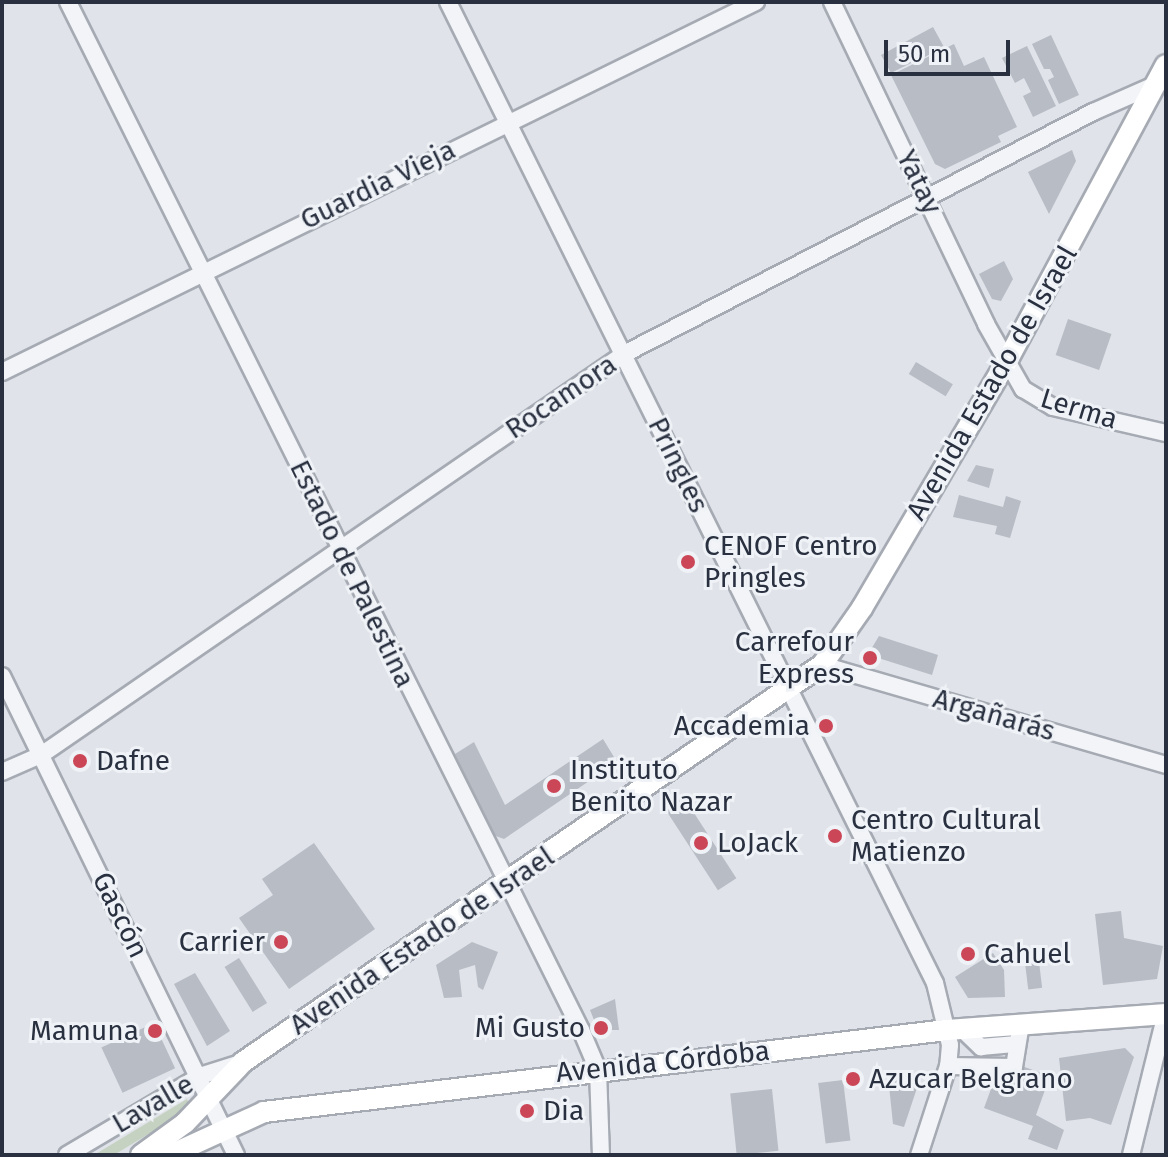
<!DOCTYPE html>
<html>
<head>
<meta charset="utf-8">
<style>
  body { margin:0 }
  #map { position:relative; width:1168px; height:1157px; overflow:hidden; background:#e0e3e9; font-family:"Fira Sans",sans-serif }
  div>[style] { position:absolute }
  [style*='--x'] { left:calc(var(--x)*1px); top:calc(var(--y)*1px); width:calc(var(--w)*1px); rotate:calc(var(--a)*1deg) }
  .green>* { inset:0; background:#c5d2c1 }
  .building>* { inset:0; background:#b7bcc5; transform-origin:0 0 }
  .roads { filter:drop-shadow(2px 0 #a5aab3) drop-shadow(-2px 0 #a5aab3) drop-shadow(0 2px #a5aab3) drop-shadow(0 -2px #a5aab3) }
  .minor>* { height:16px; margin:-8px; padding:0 8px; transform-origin:8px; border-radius:8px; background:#f2f4f7 }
  .major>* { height:20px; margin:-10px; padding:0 10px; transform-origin:10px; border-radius:10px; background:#fff }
  .dots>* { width:22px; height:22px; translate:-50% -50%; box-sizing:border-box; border:4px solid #eff2f6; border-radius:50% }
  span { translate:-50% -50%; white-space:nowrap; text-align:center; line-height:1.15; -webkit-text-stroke:6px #eff2f6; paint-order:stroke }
  .street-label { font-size:28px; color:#293040 }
  .poi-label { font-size:28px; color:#293040 }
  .left { translate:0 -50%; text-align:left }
  .right { translate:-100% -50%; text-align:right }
  .frame { position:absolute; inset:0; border:4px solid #293040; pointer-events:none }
  .scale { position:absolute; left:884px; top:40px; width:126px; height:36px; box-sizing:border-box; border:4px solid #293040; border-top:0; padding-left:10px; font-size:24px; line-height:28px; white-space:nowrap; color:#293040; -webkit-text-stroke:6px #eff2f6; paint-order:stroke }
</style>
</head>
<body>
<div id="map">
  <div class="green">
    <i style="clip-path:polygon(187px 1099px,191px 1108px,114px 1155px,94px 1155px)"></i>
  </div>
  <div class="building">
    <i style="clip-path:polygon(933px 27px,944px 47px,921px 59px,915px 48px,907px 52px,913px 62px,891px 73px,881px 55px)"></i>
    <i style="clip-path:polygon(1051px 35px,1079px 95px,1059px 104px,1048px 80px,1054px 77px,1050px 69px,1044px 69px,1032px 44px)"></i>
    <i style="clip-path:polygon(954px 44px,964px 66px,984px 57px,1017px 127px,998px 136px,1001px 142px,945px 169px,935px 164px,891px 75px)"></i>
    <i style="clip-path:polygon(1027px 46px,1056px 106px,1033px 117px,1023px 96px,1031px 92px,1024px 78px,1015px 83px,1002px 58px)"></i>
    <i style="clip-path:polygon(1072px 150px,1076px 161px,1049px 214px,1028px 172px)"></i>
    <i style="clip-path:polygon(1004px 261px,1013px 279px,1001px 301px,992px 299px,979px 274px)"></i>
    <i style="left:1068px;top:319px;width:46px;height:38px;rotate:19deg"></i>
    <i style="left:916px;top:362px;width:43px;height:14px;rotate:31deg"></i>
    <i style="clip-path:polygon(976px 465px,994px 469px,989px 488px,967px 481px)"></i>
    <i style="clip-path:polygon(959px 495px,1003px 507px,1006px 496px,1021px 501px,1010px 538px,995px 534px,997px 526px,953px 517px)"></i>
    <i style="clip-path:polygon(879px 636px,938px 655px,932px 675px,872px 656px,870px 651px)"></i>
    <i style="clip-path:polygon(603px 739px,617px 762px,504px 839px,493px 835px,455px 754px,474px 742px,505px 805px)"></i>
    <i style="left:683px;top:796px;width:98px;height:22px;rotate:57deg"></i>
    <i style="clip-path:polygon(314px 843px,375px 929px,289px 989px,239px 918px,273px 895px,262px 879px)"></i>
    <i style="clip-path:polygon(1121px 911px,1124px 938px,1163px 946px,1157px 979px,1103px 985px,1095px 914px)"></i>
    <i style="clip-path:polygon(472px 942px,498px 952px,483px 990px,478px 987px,475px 965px,459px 970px,462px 997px,444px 998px,436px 965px)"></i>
    <i style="clip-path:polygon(993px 953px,1004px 970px,1005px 997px,968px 998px,955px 977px)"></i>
    <i style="left:239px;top:958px;width:53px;height:17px;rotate:58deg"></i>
    <i style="left:1039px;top:962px;width:26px;height:14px;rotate:83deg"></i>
    <i style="clip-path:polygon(195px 973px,230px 1031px,207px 1046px,174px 984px)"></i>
    <i style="clip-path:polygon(615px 999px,619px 1030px,598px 1030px,590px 1010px)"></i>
    <i style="left:154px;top:1023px;width:50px;height:58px;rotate:65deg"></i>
    <i style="clip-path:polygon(1125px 1048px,1134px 1057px,1111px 1125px,1090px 1118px,1066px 1121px,1059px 1058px)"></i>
    <i style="clip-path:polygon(1002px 1059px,1050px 1076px,1036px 1115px,1064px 1130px,1057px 1150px,1028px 1139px,1033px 1126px,984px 1108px)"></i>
    <i style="clip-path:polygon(911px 1074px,919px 1082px,904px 1127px,893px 1124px,888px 1076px)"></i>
    <i style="left:843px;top:1080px;width:61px;height:25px;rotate:83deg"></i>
    <i style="left:772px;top:1089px;width:62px;height:42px;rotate:84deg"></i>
  </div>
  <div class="roads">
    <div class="minor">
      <i style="--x:68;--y:2;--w:1149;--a:63.48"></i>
      <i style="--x:581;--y:1030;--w:43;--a:67"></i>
      <i style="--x:598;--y:1070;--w:85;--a:88"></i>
      <i style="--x:448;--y:2;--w:1095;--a:63.6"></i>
      <i style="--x:935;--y:983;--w:64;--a:76.4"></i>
      <i style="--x:950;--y:1045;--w:21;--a:95"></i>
      <i style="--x:948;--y:1066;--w:94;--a:108"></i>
      <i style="--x:832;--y:2;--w:357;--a:64.4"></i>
      <i style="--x:986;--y:324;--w:75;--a:60.4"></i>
      <i style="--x:1023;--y:389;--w:35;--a:31"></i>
      <i style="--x:1053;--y:407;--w:116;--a:13"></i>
      <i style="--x:2;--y:372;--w:840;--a:-26.14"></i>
      <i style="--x:822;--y:665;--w:358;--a:16.2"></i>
      <i style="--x:2;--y:676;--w:533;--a:63.96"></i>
      <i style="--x:2;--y:772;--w:43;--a:-23.6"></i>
      <i style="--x:41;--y:755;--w:708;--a:-34.52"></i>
      <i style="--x:624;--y:354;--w:528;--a:-27.29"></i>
      <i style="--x:1093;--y:112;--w:72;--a:-23.7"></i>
      <i style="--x:961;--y:1028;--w:28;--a:44"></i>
      <i style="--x:981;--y:1047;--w:36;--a:-5"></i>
      <i style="--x:948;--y:1066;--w:66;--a:0.9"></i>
      <i style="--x:1014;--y:1067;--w:44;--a:-80.8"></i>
      <i style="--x:67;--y:1155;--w:155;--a:-30.7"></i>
      <i style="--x:200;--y:1076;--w:43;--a:-17.6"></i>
      <i style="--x:1131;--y:1155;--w:145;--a:-76.1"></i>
    </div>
    <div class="major">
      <i style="--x:141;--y:1155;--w:54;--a:-36"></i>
      <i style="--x:185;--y:1123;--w:84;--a:-46.4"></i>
      <i style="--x:243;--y:1062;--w:702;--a:-34.44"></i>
      <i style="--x:822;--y:665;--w:70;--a:-54.9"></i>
      <i style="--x:862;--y:608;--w:284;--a:-59.6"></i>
      <i style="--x:1006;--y:363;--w:338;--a:-61.8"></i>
      <i style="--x:170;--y:1155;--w:103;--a:-24.6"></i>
      <i style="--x:264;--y:1112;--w:688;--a:-6.85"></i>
      <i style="--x:947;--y:1030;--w:220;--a:-4.2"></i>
    </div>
  </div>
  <div class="dots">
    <i style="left:688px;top:562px;background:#cb4757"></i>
    <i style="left:870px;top:658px;background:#cb4757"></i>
    <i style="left:826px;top:726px;background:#cb4757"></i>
    <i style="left:80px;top:761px;background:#cb4757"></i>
    <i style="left:554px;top:786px;background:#cb4757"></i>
    <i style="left:835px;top:836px;background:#cb4757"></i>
    <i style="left:701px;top:843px;background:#cb4757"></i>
    <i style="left:281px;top:942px;background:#cb4757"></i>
    <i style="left:968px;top:954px;background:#cb4757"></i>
    <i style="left:601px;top:1028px;background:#cb4757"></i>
    <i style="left:155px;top:1031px;background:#cb4757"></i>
    <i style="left:853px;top:1079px;background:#cb4757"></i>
    <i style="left:527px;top:1111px;background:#cb4757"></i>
  </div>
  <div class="street-label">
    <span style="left:919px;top:182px;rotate:64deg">Yatay</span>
    <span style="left:378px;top:185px;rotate:-26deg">Guardia Vieja</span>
    <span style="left:992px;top:383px;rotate:-60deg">Avenida Estado de Israel</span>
    <span style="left:561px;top:397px;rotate:-34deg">Rocamora</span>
    <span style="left:1079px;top:409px;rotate:17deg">Lerma</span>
    <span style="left:678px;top:465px;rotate:64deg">Pringles</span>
    <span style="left:352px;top:574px;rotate:64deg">Estado de Palestina</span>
    <span style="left:994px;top:715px;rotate:16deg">Argañarás</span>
    <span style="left:120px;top:915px;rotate:64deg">Gascón</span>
    <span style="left:422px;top:941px;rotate:-34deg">Avenida Estado de Israel</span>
    <span style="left:663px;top:1062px;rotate:-6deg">Avenida Córdoba</span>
    <span style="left:153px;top:1104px;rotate:-30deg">Lavalle</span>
  </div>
  <div class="poi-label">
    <span class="left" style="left:704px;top:562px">CENOF Centro<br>Pringles</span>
    <span class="right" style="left:854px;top:658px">Carrefour<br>Express</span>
    <span class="right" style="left:810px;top:726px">Accademia</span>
    <span class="left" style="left:96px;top:761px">Dafne</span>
    <span class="left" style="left:570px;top:786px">Instituto<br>Benito Nazar</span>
    <span class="left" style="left:851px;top:836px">Centro Cultural<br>Matienzo</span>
    <span class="left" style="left:717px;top:843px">LoJack</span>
    <span class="right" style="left:265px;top:942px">Carrier</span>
    <span class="left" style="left:984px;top:954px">Cahuel</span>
    <span class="right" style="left:585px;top:1028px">Mi Gusto</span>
    <span class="right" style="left:139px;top:1031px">Mamuna</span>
    <span class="left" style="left:869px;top:1079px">Azucar Belgrano</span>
    <span class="left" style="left:543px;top:1111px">Dia</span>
  </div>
  <div class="frame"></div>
  <div class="scale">50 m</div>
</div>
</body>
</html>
